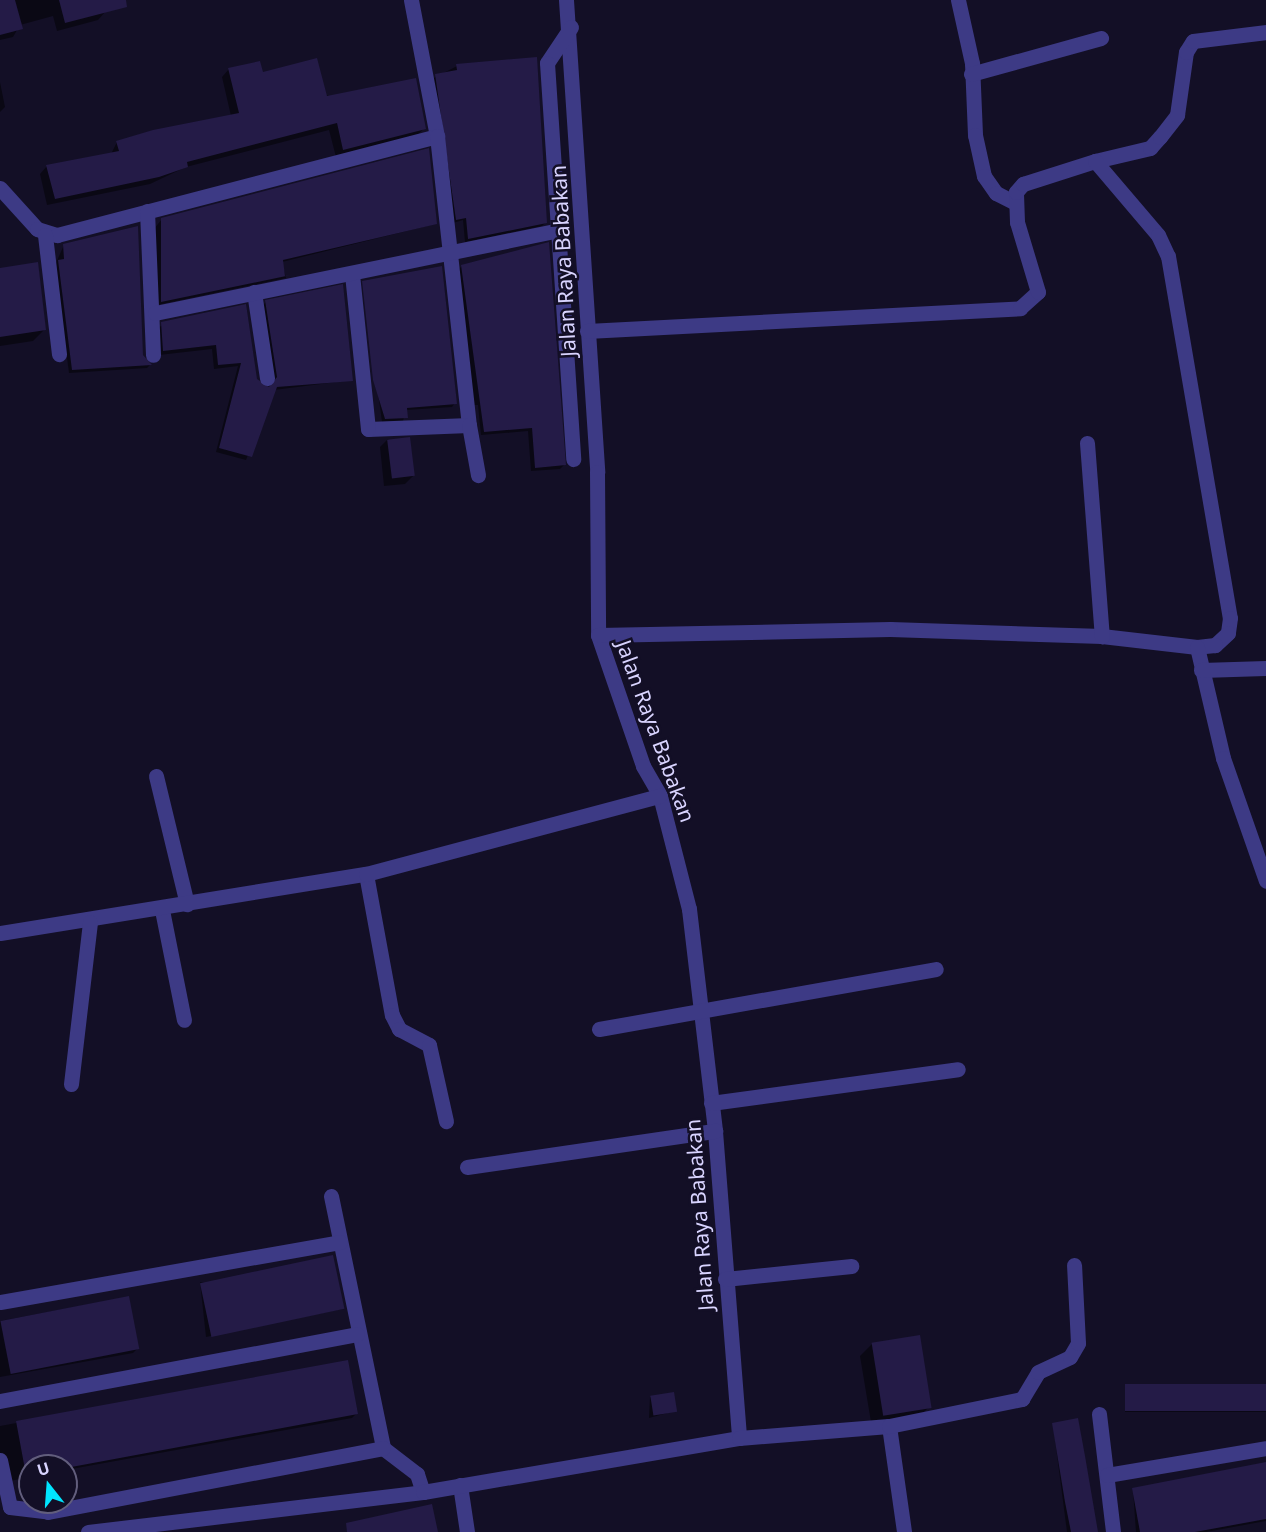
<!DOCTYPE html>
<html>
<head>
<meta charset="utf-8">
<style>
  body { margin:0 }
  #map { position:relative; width:1266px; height:1532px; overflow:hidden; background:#130f26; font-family:"Noto Sans",sans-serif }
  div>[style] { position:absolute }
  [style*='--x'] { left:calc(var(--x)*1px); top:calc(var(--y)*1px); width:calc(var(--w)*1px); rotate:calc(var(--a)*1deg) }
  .shadow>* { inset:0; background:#0007; transform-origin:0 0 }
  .building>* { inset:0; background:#241b47; transform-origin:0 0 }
  .minor>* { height:15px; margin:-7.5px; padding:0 7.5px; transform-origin:7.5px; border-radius:7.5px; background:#3d3a85 }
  span { translate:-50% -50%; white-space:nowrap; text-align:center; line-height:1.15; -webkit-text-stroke:5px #130f26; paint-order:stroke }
  .street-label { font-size:21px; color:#d9d4ff }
  .north { position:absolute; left:18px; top:1454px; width:60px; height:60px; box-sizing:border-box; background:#130f26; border:2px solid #625e7d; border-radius:50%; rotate:343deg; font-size:16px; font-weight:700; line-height:24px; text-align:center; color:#d9d4ff }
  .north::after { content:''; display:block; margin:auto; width:21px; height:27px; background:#00e5ff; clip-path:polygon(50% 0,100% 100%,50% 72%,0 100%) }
</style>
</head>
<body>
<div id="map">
  <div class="shadow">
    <i style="clip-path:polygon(0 0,103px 0,106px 11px,98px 20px,57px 31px,53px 16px,20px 25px,13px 37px,0 40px)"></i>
    <i style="clip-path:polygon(457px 66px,546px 222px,542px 226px,465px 242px,463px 220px,453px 223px,432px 79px)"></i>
    <i style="clip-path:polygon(229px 69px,261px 73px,424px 128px,417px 136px,336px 157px,329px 130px,186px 167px,150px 184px,47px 205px,40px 174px,47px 166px,111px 154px,117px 142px,231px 116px,222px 77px)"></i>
    <i style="clip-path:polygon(0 82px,5px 107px,0 112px)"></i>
    <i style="clip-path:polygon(162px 219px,435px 224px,282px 262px,286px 278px,157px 305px,154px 229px)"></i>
    <i style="clip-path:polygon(64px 245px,150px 365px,147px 368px,69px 373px,55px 265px)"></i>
    <i style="clip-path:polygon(462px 266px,564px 465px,560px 469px,531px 471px,528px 431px,481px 435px,478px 405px,473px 405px,458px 270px)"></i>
    <i style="clip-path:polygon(0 270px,45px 329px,33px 341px,0 346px)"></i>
    <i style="clip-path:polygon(363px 282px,455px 403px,452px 407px,406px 410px,403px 421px,382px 422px)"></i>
    <i style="clip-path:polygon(266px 302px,352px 380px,274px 390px,246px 460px,216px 452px,238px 366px,214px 369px,212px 349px,159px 355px,158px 327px,245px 306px,256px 381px,271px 388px,262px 306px)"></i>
    <i style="clip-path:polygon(388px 439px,413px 476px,405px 484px,384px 486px,380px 447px)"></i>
    <i style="clip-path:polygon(200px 1282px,342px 1309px,206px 1337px)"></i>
    <i style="clip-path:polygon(128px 1297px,137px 1349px,133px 1353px,0 1377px,0 1321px)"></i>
    <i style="clip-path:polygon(872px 1344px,929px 1407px,917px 1419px,872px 1428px,860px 1356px)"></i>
    <i style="clip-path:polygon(347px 1362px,356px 1414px,352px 1418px,66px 1470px,66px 1466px,30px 1466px,30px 1477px,10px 1481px,0 1456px,0 1426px)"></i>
    <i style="left:1266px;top:1385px;width:27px;height:141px;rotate:90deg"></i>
    <i style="clip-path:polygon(650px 1397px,675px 1411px,649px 1418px)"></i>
    <i style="clip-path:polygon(1053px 1424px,1096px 1532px,1067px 1532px)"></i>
    <i style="clip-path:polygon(1266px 1465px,1266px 1521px,1206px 1532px,1136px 1532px,1133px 1490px)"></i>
  </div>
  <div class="building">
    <i style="clip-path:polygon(0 0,15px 0,23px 29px,0 35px)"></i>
    <i style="clip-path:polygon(59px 0,126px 0,127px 7px,65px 23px)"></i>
    <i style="clip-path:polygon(537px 57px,547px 223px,468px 239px,466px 218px,456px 220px,435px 74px,457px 70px,456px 64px)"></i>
    <i style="clip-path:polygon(317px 58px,327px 96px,416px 78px,426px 129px,343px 150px,337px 123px,187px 162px,188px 167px,159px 177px,55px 199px,46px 165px,119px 151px,116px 141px,153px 130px,239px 113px,228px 68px,260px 61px,263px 72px)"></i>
    <i style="clip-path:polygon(429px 148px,437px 224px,283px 260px,285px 276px,291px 275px,161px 302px,161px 218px)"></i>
    <i style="clip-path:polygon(138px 226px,143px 355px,152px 365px,72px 370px,58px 260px,64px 259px,63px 244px)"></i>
    <i style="clip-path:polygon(549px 242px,566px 465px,535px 468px,532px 428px,484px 432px,461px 265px)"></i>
    <i style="clip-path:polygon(38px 262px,46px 330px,0 337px,0 268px)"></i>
    <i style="clip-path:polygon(442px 266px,457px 404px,407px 408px,408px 418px,385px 419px,373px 380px,362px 281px)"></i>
    <i style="clip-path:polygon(343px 284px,353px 381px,277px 387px,252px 457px,219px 448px,241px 363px,218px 365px,216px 345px,163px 351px,161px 322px,246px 304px,257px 379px,269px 387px,277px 377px,265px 300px)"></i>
    <i style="left:410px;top:437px;width:39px;height:23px;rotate:83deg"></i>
    <i style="left:333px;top:1255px;width:55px;height:136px;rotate:78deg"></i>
    <i style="left:129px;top:1296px;width:54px;height:131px;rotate:79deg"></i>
    <i style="left:920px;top:1335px;width:74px;height:49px;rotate:81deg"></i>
    <i style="clip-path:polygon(348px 1360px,358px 1414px,66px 1468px,30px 1466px,26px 1475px,16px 1421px)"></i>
    <i style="left:1266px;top:1384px;width:27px;height:141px;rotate:90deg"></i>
    <i style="left:674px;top:1392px;width:20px;height:24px;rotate:81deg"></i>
    <i style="clip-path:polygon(1078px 1418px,1085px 1456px,1098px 1532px,1071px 1532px,1065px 1502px,1052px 1423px)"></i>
    <i style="clip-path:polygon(1266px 1462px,1266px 1519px,1195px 1532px,1140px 1532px,1132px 1488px)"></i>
    <i style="clip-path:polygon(432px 1504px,438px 1532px,347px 1532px,346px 1523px)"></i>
  </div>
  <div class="minor">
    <i style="--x:411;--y:0;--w:138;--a:79.2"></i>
    <i style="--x:566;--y:0;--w:473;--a:86.2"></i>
    <i style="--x:597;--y:472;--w:163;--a:89.6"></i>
    <i style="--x:598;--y:635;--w:139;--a:71"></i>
    <i style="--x:643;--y:766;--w:34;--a:60"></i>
    <i style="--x:660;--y:796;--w:117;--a:75.6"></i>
    <i style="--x:689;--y:909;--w:224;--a:83.3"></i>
    <i style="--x:715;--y:1131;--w:308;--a:85.5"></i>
    <i style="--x:958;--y:0;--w:65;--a:77.5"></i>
    <i style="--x:972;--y:63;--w:72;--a:87.6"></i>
    <i style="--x:975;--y:135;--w:42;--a:77.6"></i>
    <i style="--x:984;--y:176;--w:21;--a:55"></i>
    <i style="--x:996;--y:193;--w:20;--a:27"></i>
    <i style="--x:571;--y:27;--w:43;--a:123.7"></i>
    <i style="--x:547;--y:63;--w:397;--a:86.2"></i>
    <i style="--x:971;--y:74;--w:135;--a:-15.5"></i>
    <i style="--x:1095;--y:161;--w:57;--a:-13.3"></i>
    <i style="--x:1150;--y:148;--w:15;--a:-48"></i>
    <i style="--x:1160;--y:137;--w:28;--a:-52"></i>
    <i style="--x:1177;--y:115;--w:64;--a:-81.9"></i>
    <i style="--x:1186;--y:52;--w:13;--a:-58"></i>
    <i style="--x:1193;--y:41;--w:74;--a:-7"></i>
    <i style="--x:0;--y:188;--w:55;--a:47.9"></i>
    <i style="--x:37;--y:229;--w:21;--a:17"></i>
    <i style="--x:57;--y:235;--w:393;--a:-14.6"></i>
    <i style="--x:437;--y:136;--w:291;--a:83.7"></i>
    <i style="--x:469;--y:425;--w:101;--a:177.7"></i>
    <i style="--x:368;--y:429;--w:156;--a:-95.9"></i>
    <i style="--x:147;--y:211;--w:144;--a:87.6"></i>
    <i style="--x:45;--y:235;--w:120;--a:83.3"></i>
    <i style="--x:254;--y:292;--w:87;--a:81.4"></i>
    <i style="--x:155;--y:313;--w:414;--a:-11.6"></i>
    <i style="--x:587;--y:331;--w:434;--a:-3"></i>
    <i style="--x:1020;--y:308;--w:24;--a:-42"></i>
    <i style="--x:1038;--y:292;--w:73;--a:-106.7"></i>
    <i style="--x:1017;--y:222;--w:30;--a:-92"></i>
    <i style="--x:1016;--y:192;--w:11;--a:-49"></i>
    <i style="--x:1023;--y:184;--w:76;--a:-17.7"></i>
    <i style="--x:1095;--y:161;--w:97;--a:49.6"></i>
    <i style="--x:1158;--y:235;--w:23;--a:65"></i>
    <i style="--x:1168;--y:256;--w:367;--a:80.3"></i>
    <i style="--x:1230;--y:618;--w:15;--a:98"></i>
    <i style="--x:1228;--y:633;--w:18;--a:137"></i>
    <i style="--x:1215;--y:645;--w:18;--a:174"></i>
    <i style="--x:1197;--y:647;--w:96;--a:-173.4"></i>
    <i style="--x:1102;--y:636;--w:212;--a:-178.1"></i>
    <i style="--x:890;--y:629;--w:292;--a:178.8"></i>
    <i style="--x:469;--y:425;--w:51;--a:79.8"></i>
    <i style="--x:1087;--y:443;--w:194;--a:85.6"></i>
    <i style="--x:1197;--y:647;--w:114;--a:76.8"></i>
    <i style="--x:1223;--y:758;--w:130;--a:70.7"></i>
    <i style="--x:1201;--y:670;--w:65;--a:-1.8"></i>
    <i style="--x:156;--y:776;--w:132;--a:76.4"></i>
    <i style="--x:366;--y:874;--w:143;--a:79.6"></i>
    <i style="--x:392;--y:1015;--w:16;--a:63"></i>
    <i style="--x:399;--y:1029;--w:34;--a:28"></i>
    <i style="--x:429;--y:1045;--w:78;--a:77.4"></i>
    <i style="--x:162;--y:910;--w:112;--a:78.7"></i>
    <i style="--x:0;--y:933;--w:371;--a:-9.2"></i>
    <i style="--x:366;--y:874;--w:304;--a:-14.9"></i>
    <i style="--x:599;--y:1029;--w:342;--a:-10.1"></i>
    <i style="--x:71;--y:1084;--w:163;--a:-83.3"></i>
    <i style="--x:711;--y:1103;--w:249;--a:-7.8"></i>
    <i style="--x:467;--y:1167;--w:251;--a:-8.3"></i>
    <i style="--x:331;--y:1196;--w:257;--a:78.3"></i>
    <i style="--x:383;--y:1448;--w:43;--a:37.4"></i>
    <i style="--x:417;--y:1474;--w:19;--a:72"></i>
    <i style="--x:725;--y:1279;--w:127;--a:-5.9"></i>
    <i style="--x:0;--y:1302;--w:345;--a:-10"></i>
    <i style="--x:0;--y:1401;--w:363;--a:-10.6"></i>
    <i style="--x:1099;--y:1414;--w:119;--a:83.2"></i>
    <i style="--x:889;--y:1426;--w:107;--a:81.9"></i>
    <i style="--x:0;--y:1460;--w:48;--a:78"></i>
    <i style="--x:10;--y:1507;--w:38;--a:7"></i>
    <i style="--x:48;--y:1512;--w:341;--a:-10.8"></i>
    <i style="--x:1107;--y:1475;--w:161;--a:-9.6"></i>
    <i style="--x:460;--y:1485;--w:48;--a:81.5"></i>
    <i style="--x:88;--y:1532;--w:337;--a:-6.8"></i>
    <i style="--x:423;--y:1492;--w:321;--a:-9.7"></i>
    <i style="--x:739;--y:1438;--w:150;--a:-4.6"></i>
    <i style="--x:889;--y:1426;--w:136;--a:-11.5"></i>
    <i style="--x:1022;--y:1399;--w:31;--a:-59"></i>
    <i style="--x:1038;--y:1372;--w:35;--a:-25"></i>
    <i style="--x:1070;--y:1357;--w:16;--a:-60"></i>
    <i style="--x:1078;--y:1343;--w:78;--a:-92.9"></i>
  </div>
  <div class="street-label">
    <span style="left:563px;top:261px;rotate:-93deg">Jalan Raya Babakan</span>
    <span style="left:656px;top:731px;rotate:70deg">Jalan Raya Babakan</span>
    <span style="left:699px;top:1215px;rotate:-94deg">Jalan Raya Babakan</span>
  </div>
  <div class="north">U</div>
</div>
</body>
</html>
